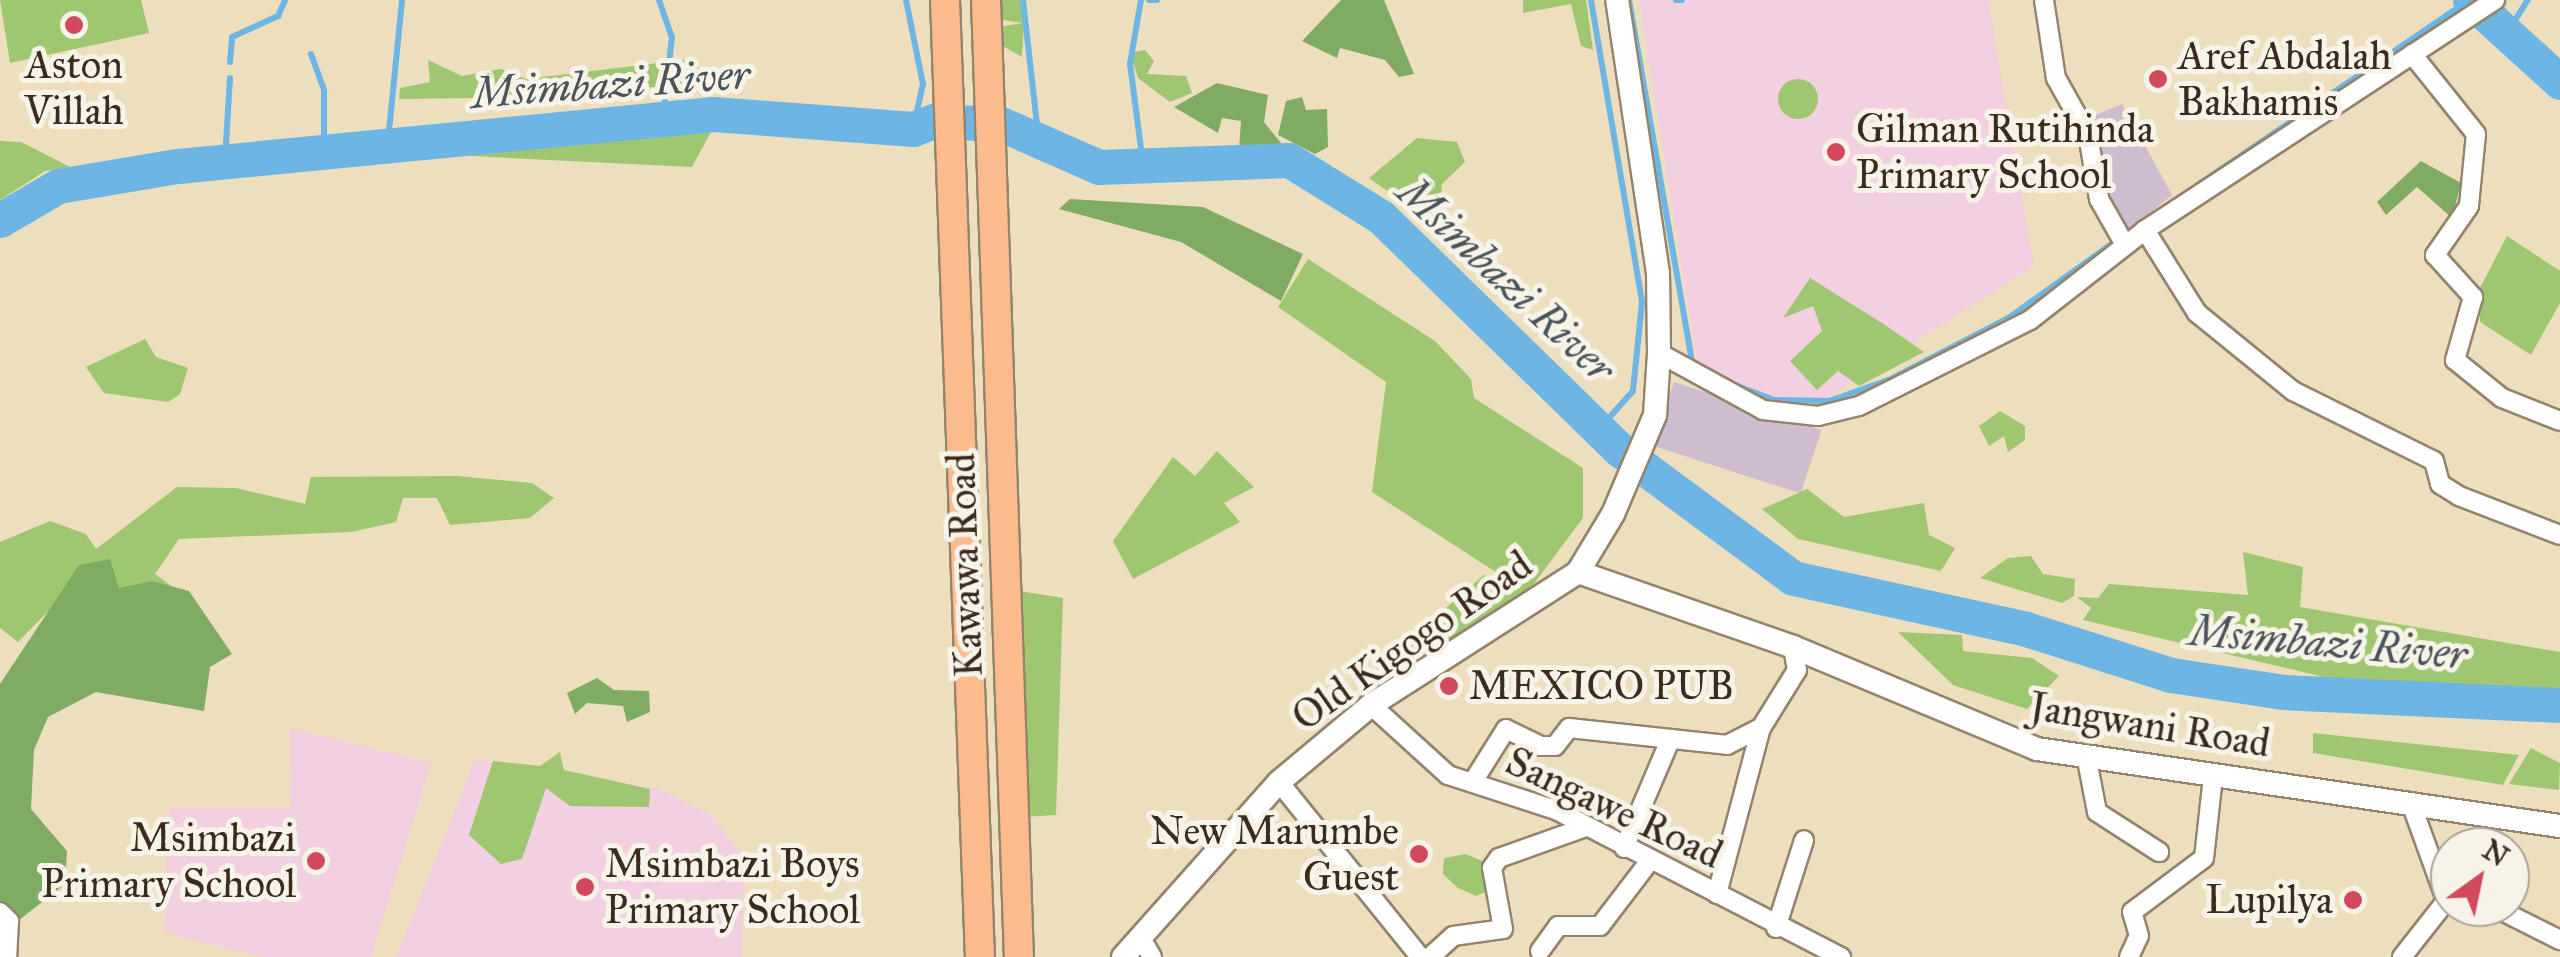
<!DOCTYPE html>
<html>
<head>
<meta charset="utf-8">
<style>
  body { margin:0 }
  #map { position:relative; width:2560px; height:957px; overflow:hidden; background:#eddfbd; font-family:"IM FELL Great Primer",serif }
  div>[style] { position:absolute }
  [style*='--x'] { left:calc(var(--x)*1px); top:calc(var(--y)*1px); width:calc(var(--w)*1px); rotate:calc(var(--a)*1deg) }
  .built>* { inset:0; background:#f2cfe1 }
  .industrial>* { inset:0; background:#cfbdcf; transform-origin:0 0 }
  .green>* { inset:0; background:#9fc671 }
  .round { border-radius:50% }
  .forest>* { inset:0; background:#7fab63 }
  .stream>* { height:6px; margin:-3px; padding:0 3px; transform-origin:3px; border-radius:3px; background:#6cb5e4 }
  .river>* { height:35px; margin:-17.5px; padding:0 17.5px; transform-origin:17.5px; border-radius:17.5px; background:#6cb5e4 }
  .roads { filter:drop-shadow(2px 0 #94846e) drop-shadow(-2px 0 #94846e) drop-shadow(0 2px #94846e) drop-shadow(0 -2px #94846e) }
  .minor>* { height:18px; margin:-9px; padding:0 9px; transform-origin:9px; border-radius:9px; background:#fff }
  .tertiary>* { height:22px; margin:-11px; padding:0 11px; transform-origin:11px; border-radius:11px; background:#fff }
  .primary>* { height:28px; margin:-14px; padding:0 14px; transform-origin:14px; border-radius:14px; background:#fbbb8d }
  .dots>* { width:28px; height:28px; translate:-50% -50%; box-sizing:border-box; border:5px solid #f7f3e8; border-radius:50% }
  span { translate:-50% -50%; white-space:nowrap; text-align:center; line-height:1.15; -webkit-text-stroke:10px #f7f3e8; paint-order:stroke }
  .poi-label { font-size:40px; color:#3b2a1e }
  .left { translate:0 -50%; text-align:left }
  .right { translate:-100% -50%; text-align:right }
  .street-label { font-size:40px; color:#3b2a1e }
  .water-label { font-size:42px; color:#4a5459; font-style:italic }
  .north { position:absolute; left:2430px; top:827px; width:100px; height:100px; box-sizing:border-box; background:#f7f3e8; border:2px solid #aca397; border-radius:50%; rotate:33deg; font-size:28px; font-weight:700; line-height:40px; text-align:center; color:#3b2a1e }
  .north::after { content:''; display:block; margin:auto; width:35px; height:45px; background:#d1495b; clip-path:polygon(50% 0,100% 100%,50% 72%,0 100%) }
</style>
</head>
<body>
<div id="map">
  <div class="built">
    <i style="clip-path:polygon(1639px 0,1988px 0,2034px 266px,1824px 400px,1771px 396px,1698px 368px)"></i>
    <i style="clip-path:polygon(290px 728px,431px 763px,371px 957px,263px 957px,165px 933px,169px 807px,291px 807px)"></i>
    <i style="clip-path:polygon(475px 760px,658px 789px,712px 816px,744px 858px,742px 957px,396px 957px)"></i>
  </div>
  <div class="industrial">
    <i style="clip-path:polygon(2122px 104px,2172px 195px,2122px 235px,2100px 196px,2100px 144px,2083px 120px)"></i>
    <i style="left:1674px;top:382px;width:155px;height:67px;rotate:18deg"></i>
  </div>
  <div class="green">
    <i style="clip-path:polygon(0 0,141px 0,149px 33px,10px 63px)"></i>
    <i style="clip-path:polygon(996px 0,1025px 0,1022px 57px,1001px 45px,997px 27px,1023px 23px,997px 19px)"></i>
    <i style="clip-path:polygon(1523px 0,1586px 0,1593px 50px,1581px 46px,1571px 4px,1523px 13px)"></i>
    <i style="clip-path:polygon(1145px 50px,1154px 61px,1147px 74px,1186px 76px,1192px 93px,1170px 102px,1138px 78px,1130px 53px)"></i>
    <i style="clip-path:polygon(691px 59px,711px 81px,559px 97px,399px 99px,400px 88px,430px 82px,428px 60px,462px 76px,501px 69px,526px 79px)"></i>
    <i class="round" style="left:1778px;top:79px;width:40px;height:40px"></i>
    <i style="clip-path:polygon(636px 106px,712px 130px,692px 167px,470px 156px,492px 138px)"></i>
    <i style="clip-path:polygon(1417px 138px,1457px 142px,1465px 162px,1442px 184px,1441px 199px,1414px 210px,1369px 178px)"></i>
    <i style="clip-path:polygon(0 141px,21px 142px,70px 167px,45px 171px,0 200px)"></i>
    <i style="clip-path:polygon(2507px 236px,2560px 271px,2560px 303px,2531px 355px,2480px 322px,2479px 290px)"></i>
    <i style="clip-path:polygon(1308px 259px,1435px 341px,1471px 379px,1474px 398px,1583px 468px,1583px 518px,1527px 593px,1409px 664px,1397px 650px,1484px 575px,1522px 589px,1372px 492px,1386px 382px,1278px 307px)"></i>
    <i style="clip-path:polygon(1810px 278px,1882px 323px,1924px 352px,1859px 386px,1838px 371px,1817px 390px,1790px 361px,1822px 331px,1813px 306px,1783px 318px)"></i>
    <i style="clip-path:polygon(145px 339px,156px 357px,188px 368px,180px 394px,168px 402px,104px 393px,86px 367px)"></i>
    <i style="clip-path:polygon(2000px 411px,2025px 426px,2025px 440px,2008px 452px,2004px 436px,1989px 446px,1979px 426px)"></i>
    <i style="clip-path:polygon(1217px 451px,1254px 487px,1224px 503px,1240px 522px,1133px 579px,1113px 541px,1173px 457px,1195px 476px)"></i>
    <i style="clip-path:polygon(457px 476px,532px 483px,554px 498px,530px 518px,450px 525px,437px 498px,403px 498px,396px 522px,351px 532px,179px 539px,155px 574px,190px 600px,69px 590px,18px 642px,0 628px,0 542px,50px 521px,86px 534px,96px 549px,177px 487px,236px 488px,305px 504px,311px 477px)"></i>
    <i style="clip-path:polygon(1807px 489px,1844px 517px,1924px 503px,1929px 535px,1955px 548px,1941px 571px,1798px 539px,1762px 509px)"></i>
    <i style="clip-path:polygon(2243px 552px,2303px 567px,2300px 607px,2560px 652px,2560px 691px,2341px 681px,2083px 620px,2091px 608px,2077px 597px,2098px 598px,2109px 584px,2248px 595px)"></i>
    <i style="clip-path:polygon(2031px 556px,2043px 574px,2075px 579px,2074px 596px,2062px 603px,1980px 578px,2008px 558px)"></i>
    <i style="clip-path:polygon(1006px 589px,1063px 598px,1056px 815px,1022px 817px)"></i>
    <i style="clip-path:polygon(1898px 632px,1962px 635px,1963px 651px,2032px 658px,2059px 676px,2027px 709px,1953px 685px)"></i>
    <i style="clip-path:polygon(2313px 733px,2519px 755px,2503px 785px,2313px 753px)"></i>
    <i style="clip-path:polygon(2531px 748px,2560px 763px,2559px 790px,2509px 784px)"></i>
    <i style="clip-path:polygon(560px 752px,564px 770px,650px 789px,649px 807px,570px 806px,546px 788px,522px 859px,501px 864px,469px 835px,493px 761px,540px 766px)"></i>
    <i style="clip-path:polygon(1466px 854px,1503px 870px,1504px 885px,1476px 896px,1458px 888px,1443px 874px,1444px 858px)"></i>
  </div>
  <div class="forest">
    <i style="clip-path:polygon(1341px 0,1384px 0,1414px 74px,1399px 77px,1385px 60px,1340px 48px,1337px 58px,1302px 41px)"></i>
    <i style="clip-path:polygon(1217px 83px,1268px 95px,1264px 122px,1293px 158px,1239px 150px,1241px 121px,1222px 118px,1218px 133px,1174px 107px)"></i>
    <i style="clip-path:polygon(1302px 97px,1306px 110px,1327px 109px,1328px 147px,1315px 154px,1278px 135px,1286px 101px)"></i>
    <i style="clip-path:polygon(2421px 161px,2461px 183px,2452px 218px,2417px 187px,2386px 215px,2377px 202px)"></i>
    <i style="clip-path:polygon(1070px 199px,1203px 207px,1303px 254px,1281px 301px,1181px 242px,1059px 209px)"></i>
    <i style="clip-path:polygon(110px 559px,119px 588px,152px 581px,189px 591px,232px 654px,210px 667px,204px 711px,96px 692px,48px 717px,34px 750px,31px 809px,67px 851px,65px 884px,0 935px,0 684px,79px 565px)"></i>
    <i style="clip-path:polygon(597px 678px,614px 690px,649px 691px,650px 712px,627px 722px,623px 706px,587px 703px,575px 714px,567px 693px)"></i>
  </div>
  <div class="stream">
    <i style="--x:659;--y:0;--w:39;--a:71"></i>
    <i style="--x:672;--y:37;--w:81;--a:96.4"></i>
    <i style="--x:906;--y:0;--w:86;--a:78.6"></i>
    <i style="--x:923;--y:84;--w:46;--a:102.5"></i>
    <i style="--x:1023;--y:0;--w:135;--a:83.6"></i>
    <i style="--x:1141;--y:0;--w:65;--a:99.8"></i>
    <i style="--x:1130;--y:64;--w:101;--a:82.6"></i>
    <i style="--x:1149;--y:0;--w:8;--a:0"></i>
    <i style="--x:1591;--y:0;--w:306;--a:80.4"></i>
    <i style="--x:1642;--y:302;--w:89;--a:95.8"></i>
    <i style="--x:1633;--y:391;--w:51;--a:131.8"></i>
    <i style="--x:1629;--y:0;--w:374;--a:80.1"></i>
    <i style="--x:1676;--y:0;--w:6;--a:0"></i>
    <i style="--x:2507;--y:33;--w:39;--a:-58"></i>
    <i style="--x:311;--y:54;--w:38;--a:70"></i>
    <i style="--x:324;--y:90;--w:66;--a:90"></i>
    <i style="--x:230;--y:62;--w:25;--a:-85"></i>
    <i style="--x:232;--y:37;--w:51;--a:-24.5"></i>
    <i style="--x:278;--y:16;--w:17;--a:-66"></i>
    <i style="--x:388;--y:141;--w:142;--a:-84.3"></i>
    <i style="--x:225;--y:160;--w:82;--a:-86.5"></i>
    <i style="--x:2198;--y:185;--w:328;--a:-34.3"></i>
    <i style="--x:1732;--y:384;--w:45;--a:20.9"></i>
    <i style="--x:1774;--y:400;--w:55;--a:1"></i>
    <i style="--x:1829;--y:401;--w:66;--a:-19.5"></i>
    <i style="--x:1891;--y:379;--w:134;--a:-27.5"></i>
    <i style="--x:2010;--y:317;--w:132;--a:-35.7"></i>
  </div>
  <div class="river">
    <i style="--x:2470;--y:0;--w:122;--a:42.3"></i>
    <i style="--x:0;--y:220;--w:67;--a:-30.4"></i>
    <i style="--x:58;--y:186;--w:122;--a:-9.5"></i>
    <i style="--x:178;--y:166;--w:538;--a:-5.55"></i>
    <i style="--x:713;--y:114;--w:201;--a:4.3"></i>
    <i style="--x:913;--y:129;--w:22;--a:-21"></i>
    <i style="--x:934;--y:121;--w:67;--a:2.6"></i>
    <i style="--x:1001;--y:124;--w:107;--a:23.7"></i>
    <i style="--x:1099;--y:167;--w:190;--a:-2.1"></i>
    <i style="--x:1289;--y:160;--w:108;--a:31.8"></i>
    <i style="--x:1381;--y:217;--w:334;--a:44.3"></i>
    <i style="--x:1620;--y:450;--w:215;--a:36.5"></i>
    <i style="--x:1793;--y:578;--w:239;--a:12.3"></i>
    <i style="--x:2026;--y:629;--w:152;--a:17.6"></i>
    <i style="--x:2171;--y:675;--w:113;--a:8.6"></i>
    <i style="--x:2283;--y:692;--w:277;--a:2.7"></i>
  </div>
  <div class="roads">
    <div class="minor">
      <i style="--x:2044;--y:0;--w:79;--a:81.3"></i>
      <i style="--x:2056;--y:78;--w:65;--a:60.7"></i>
      <i style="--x:2088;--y:135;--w:65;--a:80.2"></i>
      <i style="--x:2099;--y:199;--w:53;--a:60.5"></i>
      <i style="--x:2412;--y:54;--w:102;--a:51.3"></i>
      <i style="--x:2476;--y:134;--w:72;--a:95.6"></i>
      <i style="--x:2469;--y:206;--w:60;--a:124.8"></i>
      <i style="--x:2435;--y:255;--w:57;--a:47.9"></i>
      <i style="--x:2473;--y:297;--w:66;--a:105.9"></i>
      <i style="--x:2455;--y:360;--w:60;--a:39"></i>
      <i style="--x:2502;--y:398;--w:62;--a:21.6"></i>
      <i style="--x:2145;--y:230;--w:98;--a:57.9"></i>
      <i style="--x:2197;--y:313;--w:124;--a:39.1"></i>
      <i style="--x:2293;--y:391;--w:157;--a:26.4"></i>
      <i style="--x:2434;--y:461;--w:24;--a:75"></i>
      <i style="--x:2440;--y:484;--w:22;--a:32"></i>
      <i style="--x:2459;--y:496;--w:108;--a:21.1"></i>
      <i style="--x:1659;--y:353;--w:119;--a:28.7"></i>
      <i style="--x:1763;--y:410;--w:55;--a:6.2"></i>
      <i style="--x:1818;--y:416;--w:42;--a:-13.7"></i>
      <i style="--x:1859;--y:406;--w:191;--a:-26.7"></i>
      <i style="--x:2030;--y:320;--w:146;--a:-38"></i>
      <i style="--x:2145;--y:230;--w:419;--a:-33.3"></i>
      <i style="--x:1371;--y:705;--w:104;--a:42.3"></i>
      <i style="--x:1448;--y:775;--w:114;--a:18"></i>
      <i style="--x:1556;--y:810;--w:321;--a:27.3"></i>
      <i style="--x:2087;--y:760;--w:53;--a:79.1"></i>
      <i style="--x:2097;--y:812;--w:74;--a:32.8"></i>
      <i style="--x:1474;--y:780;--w:60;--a:-57.9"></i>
      <i style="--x:1506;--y:729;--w:39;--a:26"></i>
      <i style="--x:1541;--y:746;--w:14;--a:0"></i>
      <i style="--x:1555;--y:746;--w:23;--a:-52"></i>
      <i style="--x:1569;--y:728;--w:159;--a:6.1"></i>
      <i style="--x:1727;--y:745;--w:38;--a:-27"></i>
      <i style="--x:1279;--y:782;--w:225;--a:51.1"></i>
      <i style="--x:2412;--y:806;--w:100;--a:70.1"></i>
      <i style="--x:1624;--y:848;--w:117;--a:-66.9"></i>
      <i style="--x:1717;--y:894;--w:172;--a:-75.2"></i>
      <i style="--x:1761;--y:728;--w:68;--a:-58.2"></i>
      <i style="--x:1797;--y:670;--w:23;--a:-100"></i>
      <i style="--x:2494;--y:907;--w:74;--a:26.6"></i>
      <i style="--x:0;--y:912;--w:13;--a:45"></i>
      <i style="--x:9;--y:921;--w:36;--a:93"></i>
      <i style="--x:1776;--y:928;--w:92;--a:-72.3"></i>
      <i style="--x:1141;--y:938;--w:22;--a:60"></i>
      <i style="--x:1540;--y:951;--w:31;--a:-54"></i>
      <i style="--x:1558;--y:926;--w:42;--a:0"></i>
      <i style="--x:1600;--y:926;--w:81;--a:-52.6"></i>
      <i style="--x:1430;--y:957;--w:31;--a:-42"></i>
      <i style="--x:1453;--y:936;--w:50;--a:-8"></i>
      <i style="--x:1503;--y:929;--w:62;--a:-100.2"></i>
      <i style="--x:1492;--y:868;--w:12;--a:-55"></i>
      <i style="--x:1499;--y:858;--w:92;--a:-19.6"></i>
      <i style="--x:2129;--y:957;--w:23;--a:-65"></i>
      <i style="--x:2139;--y:936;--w:25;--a:-106"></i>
      <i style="--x:2132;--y:912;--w:90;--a:-36.9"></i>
      <i style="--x:2204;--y:858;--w:81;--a:-83.7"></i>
      <i style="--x:2402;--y:957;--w:78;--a:-51.8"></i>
    </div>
    <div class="tertiary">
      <i style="--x:1578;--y:572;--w:228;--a:19.2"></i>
      <i style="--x:1793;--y:647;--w:264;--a:22.7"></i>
      <i style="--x:2037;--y:749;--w:529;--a:8.38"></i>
      <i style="--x:1123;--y:957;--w:234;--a:-48.3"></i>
      <i style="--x:1279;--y:782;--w:120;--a:-39.9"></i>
      <i style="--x:1371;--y:705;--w:246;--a:-32.7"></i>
      <i style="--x:1578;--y:572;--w:68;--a:-58.9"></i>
      <i style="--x:1613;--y:514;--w:108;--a:-67"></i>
      <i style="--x:1655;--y:415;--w:62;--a:-86.3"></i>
      <i style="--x:1659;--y:353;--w:80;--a:-90.7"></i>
      <i style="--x:1658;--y:273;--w:276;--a:-98.5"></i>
    </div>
    <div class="primary">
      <i style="--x:945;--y:0;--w:958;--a:87.91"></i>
      <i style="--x:986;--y:0;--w:958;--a:88.03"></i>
    </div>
  </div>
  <div class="dots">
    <i style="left:74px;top:25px;background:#d1495b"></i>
    <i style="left:2158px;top:79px;background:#d1495b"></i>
    <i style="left:1836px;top:152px;background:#d1495b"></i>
    <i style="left:1449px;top:686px;background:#d1495b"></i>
    <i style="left:1419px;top:854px;background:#d1495b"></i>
    <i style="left:316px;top:861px;background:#d1495b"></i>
    <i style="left:585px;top:887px;background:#d1495b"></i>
    <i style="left:2353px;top:900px;background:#d1495b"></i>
  </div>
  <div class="poi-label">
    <span class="left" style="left:2178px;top:79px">Aref Abdalah<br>Bakhamis</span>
    <span style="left:74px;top:88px">Aston<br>Villah</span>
    <span class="left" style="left:1856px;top:152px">Gilman Rutihinda<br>Primary School</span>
    <span class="left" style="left:1469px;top:686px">MEXICO PUB</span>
    <span class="right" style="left:1399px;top:854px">New Marumbe<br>Guest</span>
    <span class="right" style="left:296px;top:861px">Msimbazi<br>Primary School</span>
    <span class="left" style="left:605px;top:887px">Msimbazi Boys<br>Primary School</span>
    <span class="right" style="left:2333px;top:900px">Lupilya</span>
  </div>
  <div class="street-label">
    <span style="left:965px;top:565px;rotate:-92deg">Kawawa Road</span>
    <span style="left:1412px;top:641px;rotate:-35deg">Old Kigogo Road</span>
    <span style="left:2150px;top:725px;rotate:9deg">Jangwani Road</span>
    <span style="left:1614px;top:808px;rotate:25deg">Sangawe Road</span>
  </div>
  <div class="water-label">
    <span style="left:611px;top:84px;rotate:-4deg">Msimbazi River</span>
    <span style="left:1506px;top:280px;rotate:43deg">Msimbazi River</span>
    <span style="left:2328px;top:643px;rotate:5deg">Msimbazi River</span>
  </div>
  <div class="north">N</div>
</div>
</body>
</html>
